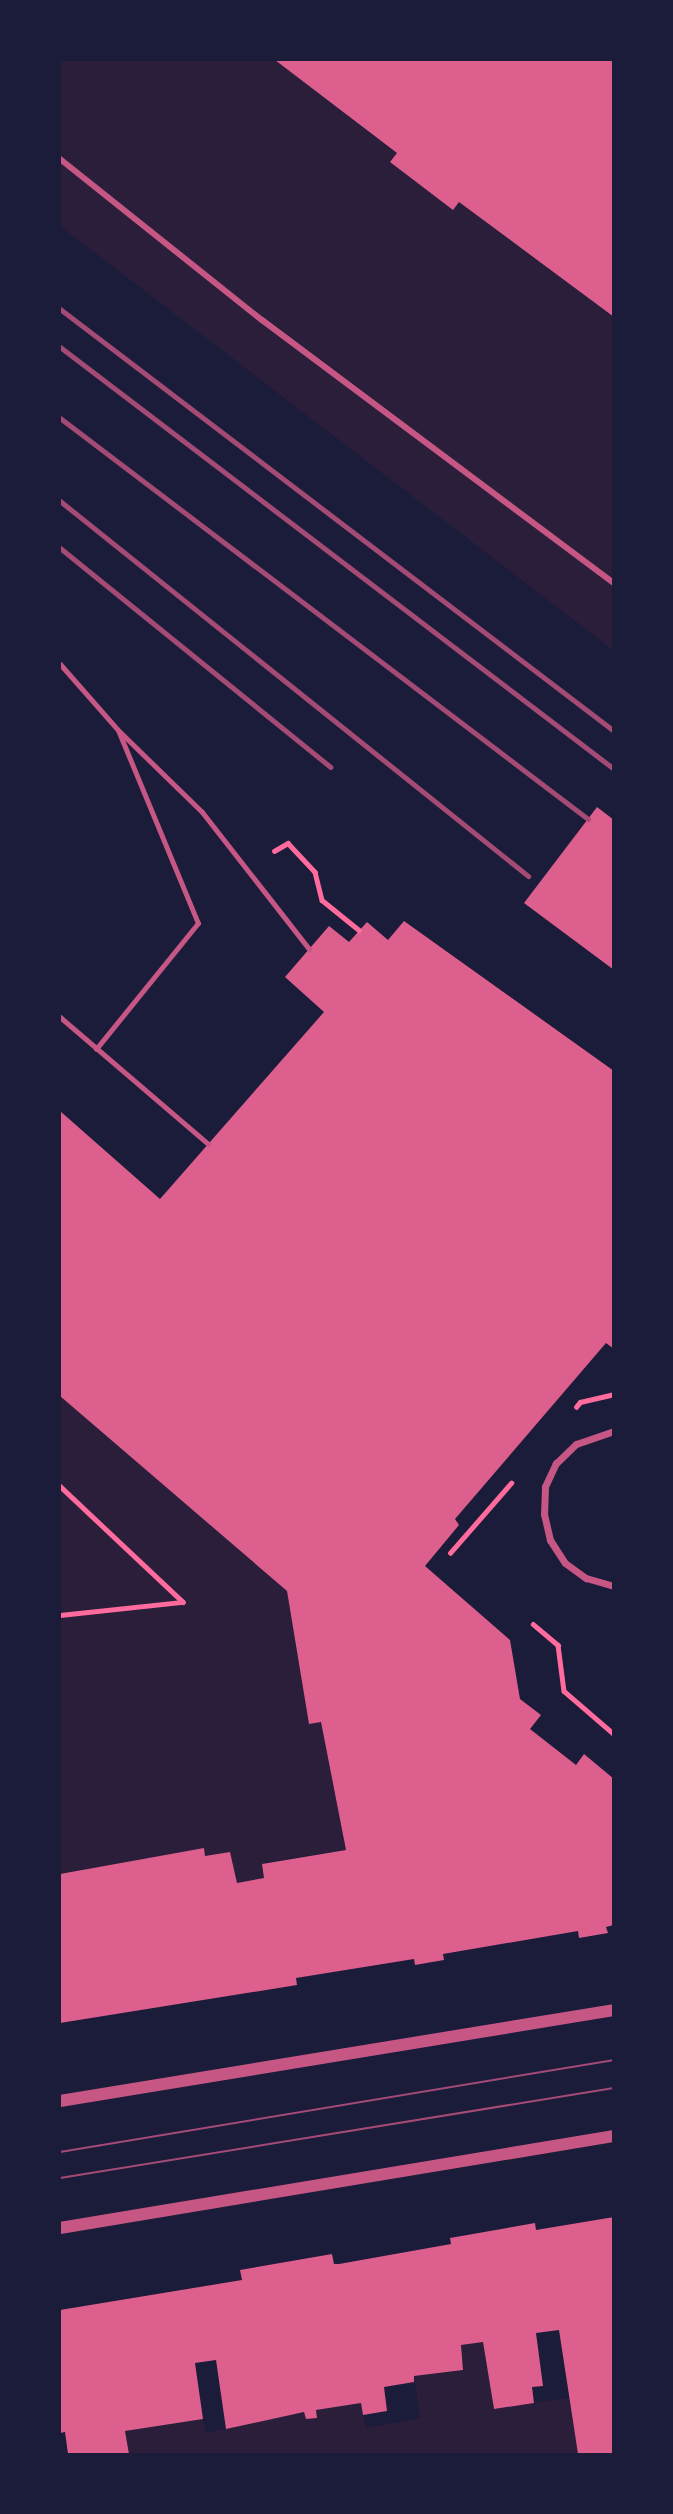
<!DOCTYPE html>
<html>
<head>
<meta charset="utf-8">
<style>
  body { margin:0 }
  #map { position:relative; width:673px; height:2514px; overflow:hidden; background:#1b1b3a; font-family:Helvetica,sans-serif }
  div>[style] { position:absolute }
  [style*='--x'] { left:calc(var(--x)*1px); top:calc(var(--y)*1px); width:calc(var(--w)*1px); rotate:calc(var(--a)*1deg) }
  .green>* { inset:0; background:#2a1e3b }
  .building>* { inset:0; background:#dd5f8e }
  .path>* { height:4.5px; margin:-2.25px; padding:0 2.25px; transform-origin:2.25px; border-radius:2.25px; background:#ff6b9d }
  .service>* { height:5px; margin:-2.5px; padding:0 2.5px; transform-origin:2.5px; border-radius:2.5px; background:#c65784 }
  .pedestrian>* { height:6px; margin:-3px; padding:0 3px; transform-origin:3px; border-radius:3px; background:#c65784 }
  .minor>* { height:7px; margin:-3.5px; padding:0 3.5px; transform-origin:3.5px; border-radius:3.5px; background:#c65784 }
  .tertiary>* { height:12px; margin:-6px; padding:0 6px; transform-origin:6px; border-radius:6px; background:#c65784 }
  .tram>* { height:2px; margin:-1px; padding:0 1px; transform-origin:1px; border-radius:1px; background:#a44b75 }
  .rail>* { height:5px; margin:-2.5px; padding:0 2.5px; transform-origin:2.5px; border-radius:2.5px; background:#a44b75 }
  span { translate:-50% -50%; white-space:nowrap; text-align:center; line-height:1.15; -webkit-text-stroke:7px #1b1b3a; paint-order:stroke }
  .frame { position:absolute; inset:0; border:61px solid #1b1b3a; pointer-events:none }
</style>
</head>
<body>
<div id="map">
  <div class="green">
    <i style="clip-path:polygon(60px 60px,275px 60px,397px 153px,390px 162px,453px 209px,459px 202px,613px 317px,613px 650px,60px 226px)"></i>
    <i style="clip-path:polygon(60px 1396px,287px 1591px,309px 1724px,321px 1722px,346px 1850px,263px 1863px,264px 1878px,237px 1883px,230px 1853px,205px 1856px,204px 1848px,60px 1874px)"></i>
    <i style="clip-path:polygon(483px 2342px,494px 2409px,569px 2398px,578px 2454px,129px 2454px,125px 2431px,203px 2419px,206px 2433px,304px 2412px,306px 2419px,316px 2418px,316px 2410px,361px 2403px,366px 2428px,420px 2418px,414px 2376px,463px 2370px,461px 2345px)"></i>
  </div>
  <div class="building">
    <i style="clip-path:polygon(275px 60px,614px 60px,614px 317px,459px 202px,453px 210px,390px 162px,397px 153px)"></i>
    <i style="clip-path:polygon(597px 807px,614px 820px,614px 970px,524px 903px)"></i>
    <i style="clip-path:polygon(404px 921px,614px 1071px,614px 1349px,606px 1343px,455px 1519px,459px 1525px,425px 1566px,510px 1640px,520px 1699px,541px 1715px,530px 1729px,576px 1765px,584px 1754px,614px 1779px,614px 1925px,606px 1927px,608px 1933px,579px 1938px,578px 1931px,443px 1954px,444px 1960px,415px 1965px,414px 1959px,296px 1978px,297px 1985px,60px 2023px,60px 1874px,204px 1848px,205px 1856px,230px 1852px,237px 1883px,264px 1878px,262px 1864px,346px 1850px,321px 1722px,309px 1724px,287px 1591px,60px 1396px,60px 1111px,160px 1199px,324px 1012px,285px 977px,329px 926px,349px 942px,367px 922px,388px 940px)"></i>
    <i style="clip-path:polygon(614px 2217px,614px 2454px,578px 2454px,559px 2330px,536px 2333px,543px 2386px,532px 2387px,534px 2403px,494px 2409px,483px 2342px,461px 2345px,463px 2370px,414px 2376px,414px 2382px,384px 2387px,387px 2411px,363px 2415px,361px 2403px,316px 2410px,317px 2418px,306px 2419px,304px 2412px,226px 2429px,216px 2360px,195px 2363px,203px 2419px,125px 2431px,129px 2454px,68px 2454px,65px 2432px,60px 2433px,60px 2310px,242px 2280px,240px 2270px,332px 2254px,334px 2264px,339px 2264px,451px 2244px,450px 2238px,535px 2223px,536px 2230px)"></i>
  </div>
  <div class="path">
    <i style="--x:274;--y:851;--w:16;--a:-30"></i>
    <i style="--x:288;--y:843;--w:40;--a:47"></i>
    <i style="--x:315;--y:872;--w:29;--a:76"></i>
    <i style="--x:322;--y:900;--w:48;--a:39"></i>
    <i style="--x:576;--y:1407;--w:6;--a:-51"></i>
    <i style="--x:580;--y:1402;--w:35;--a:-13"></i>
    <i style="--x:60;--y:1486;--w:169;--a:43.3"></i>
    <i style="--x:450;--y:1553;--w:93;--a:-48.9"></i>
    <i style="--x:60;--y:1615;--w:123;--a:-6.1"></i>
    <i style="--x:533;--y:1624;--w:33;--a:40"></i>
    <i style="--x:558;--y:1645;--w:46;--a:82.6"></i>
    <i style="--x:564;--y:1691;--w:66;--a:40.7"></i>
  </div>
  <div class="service">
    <i style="--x:60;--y:664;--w:88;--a:48.7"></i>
    <i style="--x:118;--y:730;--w:209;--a:67.5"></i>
    <i style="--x:198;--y:923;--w:162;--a:129"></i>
    <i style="--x:120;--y:732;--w:115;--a:44.3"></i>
    <i style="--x:202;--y:812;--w:174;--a:52"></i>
    <i style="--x:60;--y:1017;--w:195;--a:40.6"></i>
  </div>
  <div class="pedestrian">
    <i style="--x:60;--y:159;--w:258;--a:38.6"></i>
    <i style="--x:262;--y:320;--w:439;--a:36.8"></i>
  </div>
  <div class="minor">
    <i style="--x:614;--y:1431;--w:40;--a:161.1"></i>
    <i style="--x:576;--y:1444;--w:28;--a:136"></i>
    <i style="--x:556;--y:1463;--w:26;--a:115"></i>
    <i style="--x:545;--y:1487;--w:27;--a:92"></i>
    <i style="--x:544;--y:1514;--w:27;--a:77"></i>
    <i style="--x:550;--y:1540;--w:27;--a:57"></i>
    <i style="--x:565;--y:1563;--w:26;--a:36"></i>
    <i style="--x:586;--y:1578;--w:29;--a:16"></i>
  </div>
  <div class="tertiary">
    <i style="--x:60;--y:2101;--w:561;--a:-9.33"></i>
    <i style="--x:60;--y:2228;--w:562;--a:-9.43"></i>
  </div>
  <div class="tram">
    <i style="--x:60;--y:2152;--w:562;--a:-9.43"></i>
    <i style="--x:60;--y:2178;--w:561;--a:-9.23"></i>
  </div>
  <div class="rail">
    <i style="--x:60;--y:309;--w:696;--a:37.3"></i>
    <i style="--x:60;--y:347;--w:696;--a:37.3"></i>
    <i style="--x:60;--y:418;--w:663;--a:37.22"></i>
    <i style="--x:60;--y:501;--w:600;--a:38.7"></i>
    <i style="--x:60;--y:548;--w:348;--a:39"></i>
  </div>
  <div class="frame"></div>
</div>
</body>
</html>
